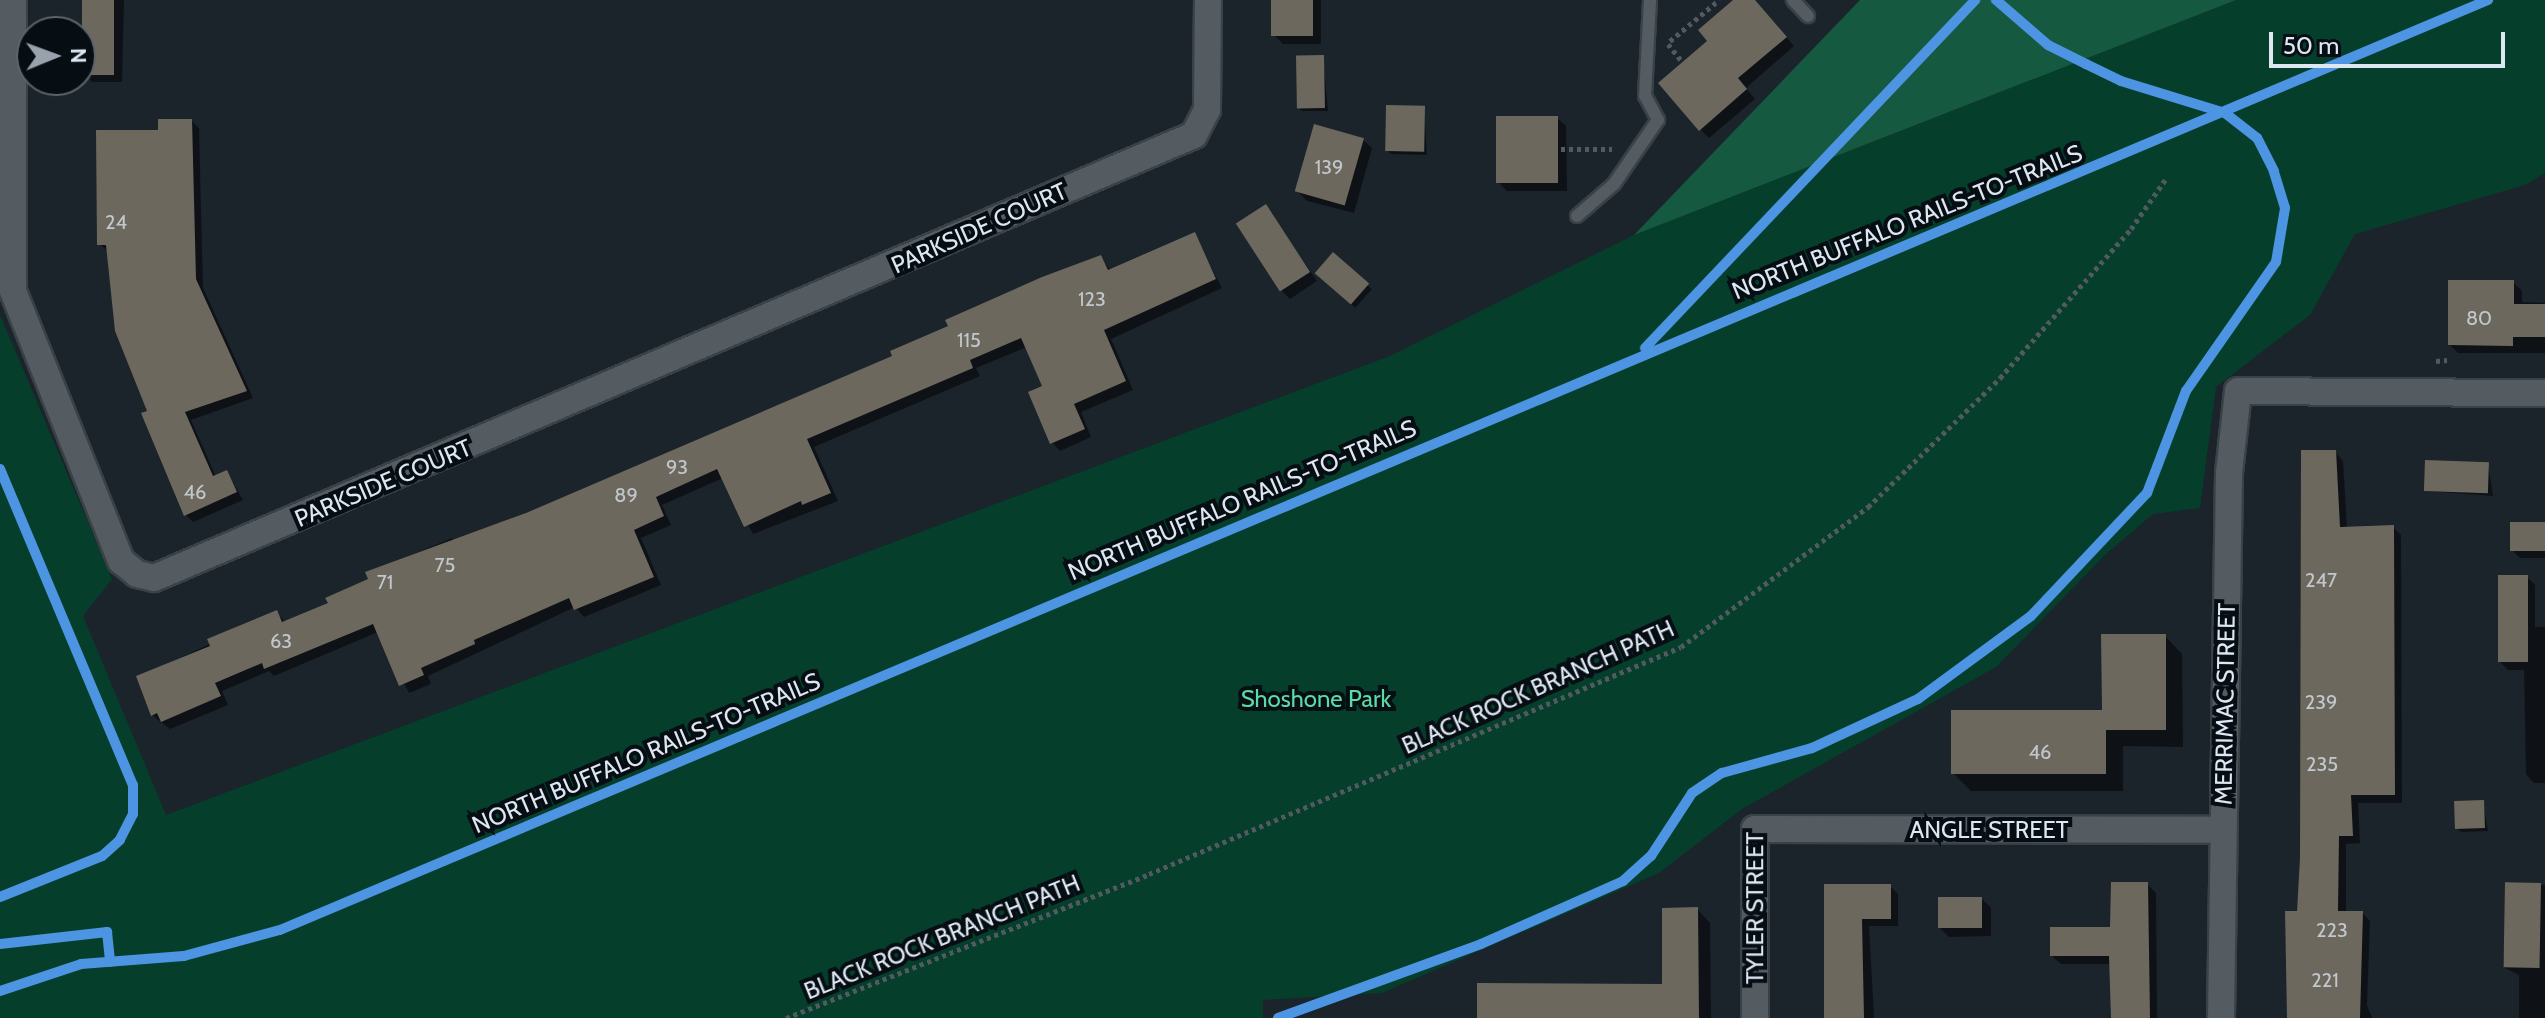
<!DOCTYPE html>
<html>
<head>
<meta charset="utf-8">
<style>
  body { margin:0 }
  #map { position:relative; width:2545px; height:1018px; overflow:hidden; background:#1b232b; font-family:Cabin,sans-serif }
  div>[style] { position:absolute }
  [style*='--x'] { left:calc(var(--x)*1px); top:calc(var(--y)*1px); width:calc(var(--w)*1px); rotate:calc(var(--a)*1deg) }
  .green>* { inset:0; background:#053f2c }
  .forest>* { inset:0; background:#165941 }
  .shadow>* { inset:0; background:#0007; transform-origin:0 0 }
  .building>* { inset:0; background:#6d685d; transform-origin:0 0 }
  .path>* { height:5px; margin-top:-2.5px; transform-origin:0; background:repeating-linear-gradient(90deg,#52595f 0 4px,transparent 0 8px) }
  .roads { filter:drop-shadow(2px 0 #3a4147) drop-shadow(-2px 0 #3a4147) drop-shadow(0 2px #3a4147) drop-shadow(0 -2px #3a4147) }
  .lane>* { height:12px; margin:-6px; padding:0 6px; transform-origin:6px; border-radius:6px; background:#545b61 }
  .street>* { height:26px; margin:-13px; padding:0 13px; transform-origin:13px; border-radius:13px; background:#545b61 }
  .cycleway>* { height:10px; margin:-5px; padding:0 5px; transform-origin:5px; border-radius:5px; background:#4d94e3 }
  span { translate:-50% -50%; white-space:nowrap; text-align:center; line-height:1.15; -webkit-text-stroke:8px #060d13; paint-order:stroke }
  .number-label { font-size:20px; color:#c1c7cc }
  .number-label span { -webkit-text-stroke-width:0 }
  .street-label { font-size:24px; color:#dde7f1 }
  .park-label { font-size:24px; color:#5adaa4 }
  .north { position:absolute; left:16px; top:16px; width:80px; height:80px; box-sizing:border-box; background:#060d13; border:2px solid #5c646c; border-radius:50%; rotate:89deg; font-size:22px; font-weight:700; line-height:32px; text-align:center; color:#dde7f1 }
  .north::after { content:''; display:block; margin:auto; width:28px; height:36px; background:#99a2ac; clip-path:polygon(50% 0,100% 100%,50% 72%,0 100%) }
  .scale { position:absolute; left:2269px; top:32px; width:236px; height:36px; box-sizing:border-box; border:4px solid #dde7f1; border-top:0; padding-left:10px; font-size:24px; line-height:28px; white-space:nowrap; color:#dde7f1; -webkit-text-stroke:6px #060d13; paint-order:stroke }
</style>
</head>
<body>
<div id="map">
  <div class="green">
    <i style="clip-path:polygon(2236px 0,2545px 0,2545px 173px,2525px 185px,2355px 234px,2310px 315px,2216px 387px,2200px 508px,2153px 514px,2107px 553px,1996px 667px,1742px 809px,1659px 873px,1382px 993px,1263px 1000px,1263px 1018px,0 1018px,0 315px,112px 579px,83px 616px,166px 815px,1390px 356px,1634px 235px)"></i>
  </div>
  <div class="forest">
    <i style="clip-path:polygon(1860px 0,2236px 0,1634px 235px)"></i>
  </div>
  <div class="shadow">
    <i style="clip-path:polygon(82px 0,124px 0,122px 82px,92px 82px,84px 74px)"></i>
    <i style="clip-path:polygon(1273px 0,1321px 0,1321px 44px,1283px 44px,1274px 35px)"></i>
    <i style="clip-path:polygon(1737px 0,1754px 0,1794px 46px,1746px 88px,1755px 99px,1709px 138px,1700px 129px,1710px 41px)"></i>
    <i style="clip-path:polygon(1323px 57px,1328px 111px,1302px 111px,1298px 107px)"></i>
    <i style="clip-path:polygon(1424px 108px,1427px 155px,1391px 154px,1387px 150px)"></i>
    <i style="clip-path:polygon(1557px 118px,1566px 126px,1567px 191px,1507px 191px,1498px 182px)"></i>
    <i style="clip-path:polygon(192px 121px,199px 128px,203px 288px,253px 398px,191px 420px,216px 477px,227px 472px,243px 500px,193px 522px,185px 514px,150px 412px,109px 252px,99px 244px,160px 132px)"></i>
    <i style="clip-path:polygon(1363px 140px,1372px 148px,1354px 213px,1307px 201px,1298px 192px)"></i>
    <i style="clip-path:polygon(1266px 207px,1317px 281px,1290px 299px,1281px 290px)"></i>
    <i style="clip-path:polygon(1194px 235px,1222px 288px,1111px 339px,1133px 390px,1081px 412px,1091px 437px,1060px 451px,1052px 442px,1044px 388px,1027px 347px,976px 368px,980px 376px,814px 447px,838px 501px,753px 534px,723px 478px,662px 505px,671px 525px,641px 538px,661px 585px,584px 617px,575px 607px,428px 676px,431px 684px,409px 693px,378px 632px,274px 676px,269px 671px,222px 691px,228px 705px,170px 729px,152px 715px,139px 677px,277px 613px,286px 623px,330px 604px,371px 580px,368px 573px,452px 538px,456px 543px,894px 357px,1101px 257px,1111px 271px)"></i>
    <i style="left:1334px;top:255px;width:51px;height:25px;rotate:42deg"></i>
    <i style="clip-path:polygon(2513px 282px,2522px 291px,2522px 302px,2545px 303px,2545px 353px,2458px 353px,2450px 345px)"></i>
    <i style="clip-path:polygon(2335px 452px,2343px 461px,2347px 529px,2393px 527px,2401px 535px,2402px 803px,2358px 803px,2360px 843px,2346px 844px,2346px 913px,2362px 913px,2370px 921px,2367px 1005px,2372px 1018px,2288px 1018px)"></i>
    <i style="clip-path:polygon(2488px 464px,2493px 496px,2428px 491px)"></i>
    <i style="clip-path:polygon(2545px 524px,2545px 558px,2520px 558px,2512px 550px)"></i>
    <i style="clip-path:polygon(2527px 577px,2535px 585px,2535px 627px,2545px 627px,2545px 783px,2534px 783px,2526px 774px,2524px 670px,2508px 670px,2500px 662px)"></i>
    <i style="clip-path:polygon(2165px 636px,2182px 654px,2183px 747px,2123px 746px,2123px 791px,1971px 791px,1953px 773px,2104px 712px)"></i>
    <i style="clip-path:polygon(2483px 802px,2488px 831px,2461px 832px,2457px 828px)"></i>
    <i style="clip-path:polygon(2147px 884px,2156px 893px,2157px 1018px,2112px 1018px,2111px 964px,2061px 964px,2052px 956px,2112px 929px)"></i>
    <i style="clip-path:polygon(2545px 885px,2545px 1018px,2519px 1018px,2519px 975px,2503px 967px,2507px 886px)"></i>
    <i style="clip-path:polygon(1826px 886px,1890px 886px,1898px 894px,1898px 926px,1869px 926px,1874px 1018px,1829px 1018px)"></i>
    <i style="clip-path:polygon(1982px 899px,1991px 908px,1991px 936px,1949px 937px,1940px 928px)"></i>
    <i style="clip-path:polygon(1697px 909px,1710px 923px,1711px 1018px,1479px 1018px,1664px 986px)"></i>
  </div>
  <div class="building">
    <i style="left:82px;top:0;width:32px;height:75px"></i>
    <i style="left:1271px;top:0;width:42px;height:36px"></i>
    <i style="clip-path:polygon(1733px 0,1755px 0,1787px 37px,1738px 78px,1747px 89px,1699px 131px,1658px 83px,1707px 41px,1698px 30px)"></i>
    <i style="left:1324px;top:55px;width:53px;height:28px;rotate:89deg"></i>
    <i style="left:1386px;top:105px;width:39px;height:46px;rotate:1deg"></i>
    <i style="left:1496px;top:116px;width:62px;height:67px"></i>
    <i style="clip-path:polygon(158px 119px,192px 119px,196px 279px,247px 391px,185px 412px,213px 476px,227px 470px,237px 492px,184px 516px,141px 413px,147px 411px,115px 331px,106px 245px,97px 245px,96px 130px,158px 130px)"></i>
    <i style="left:1314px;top:124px;width:52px;height:70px;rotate:16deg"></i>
    <i style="left:1266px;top:204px;width:81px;height:36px;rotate:57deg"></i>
    <i style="clip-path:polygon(1195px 232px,1216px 279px,1104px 330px,1126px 381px,1074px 404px,1085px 429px,1050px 444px,1028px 392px,1042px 386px,1021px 338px,970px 360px,973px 368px,807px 439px,831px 493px,802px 505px,801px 501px,744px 527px,717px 469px,656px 497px,664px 516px,634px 530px,654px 577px,574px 610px,569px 598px,474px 640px,475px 644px,421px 668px,424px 675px,399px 686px,373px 624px,264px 669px,262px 663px,215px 683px,221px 696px,161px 722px,157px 713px,151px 716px,136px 676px,210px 646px,207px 639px,277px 610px,282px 622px,328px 603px,325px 598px,368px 579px,365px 572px,526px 513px,892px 356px,890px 351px,948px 326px,945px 320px,1042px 277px,1101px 255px,1108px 270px)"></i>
    <i style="left:1333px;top:252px;width:48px;height:28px;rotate:41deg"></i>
    <i style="clip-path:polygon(2448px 280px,2514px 280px,2514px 304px,2545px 304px,2545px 337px,2513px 337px,2513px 346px,2448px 345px)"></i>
    <i style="clip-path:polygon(2301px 450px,2336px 450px,2340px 527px,2394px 525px,2395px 795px,2351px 795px,2353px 836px,2339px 836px,2338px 911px,2363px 911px,2360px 1018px,2287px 1018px,2285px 911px,2297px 911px,2300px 858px)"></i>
    <i style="left:2425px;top:460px;width:64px;height:31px;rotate:2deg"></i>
    <i style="left:2510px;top:522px;width:35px;height:29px"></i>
    <i style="left:2498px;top:575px;width:30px;height:87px"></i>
    <i style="clip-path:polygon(2101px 634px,2166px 634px,2166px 730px,2106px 730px,2106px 774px,1951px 774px,1951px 710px,2102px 710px)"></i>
    <i style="left:2484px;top:800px;width:28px;height:30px;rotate:88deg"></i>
    <i style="clip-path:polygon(2111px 882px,2148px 882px,2150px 1018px,2111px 1018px,2109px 956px,2050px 956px,2050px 927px,2110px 927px)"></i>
    <i style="left:2541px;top:883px;width:85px;height:36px;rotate:91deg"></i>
    <i style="clip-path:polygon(1824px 884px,1891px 884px,1891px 919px,1862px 919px,1864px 1018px,1824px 1018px)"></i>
    <i style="left:1938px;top:897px;width:44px;height:31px"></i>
    <i style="clip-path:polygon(1698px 907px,1699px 1018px,1477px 1018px,1477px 983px,1662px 984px,1662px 908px)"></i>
  </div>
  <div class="path">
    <i style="--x:1670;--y:41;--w:64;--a:-39.9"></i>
    <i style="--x:1668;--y:44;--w:21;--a:51"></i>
    <i style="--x:1561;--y:149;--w:51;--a:0"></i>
    <i style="--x:2436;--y:361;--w:11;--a:-5"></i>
    <i style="--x:786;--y:1018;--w:391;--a:-21.6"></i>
    <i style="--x:1149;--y:874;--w:578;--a:-23.11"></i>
    <i style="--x:1681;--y:647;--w:234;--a:-36.8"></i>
    <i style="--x:1868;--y:507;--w:185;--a:-44.3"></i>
    <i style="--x:2000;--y:378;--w:198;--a:-48.7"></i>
    <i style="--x:2131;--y:229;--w:60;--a:-55.2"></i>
  </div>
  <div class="roads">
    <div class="lane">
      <i style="--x:1793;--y:0;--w:22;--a:47"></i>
      <i style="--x:1577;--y:216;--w:49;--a:-40.9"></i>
      <i style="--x:1614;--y:184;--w:78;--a:-55.5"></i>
      <i style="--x:1658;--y:120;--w:27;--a:-118"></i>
      <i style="--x:1645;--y:96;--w:96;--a:-87"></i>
    </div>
    <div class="street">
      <i style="--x:13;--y:0;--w:291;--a:90"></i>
      <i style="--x:13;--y:291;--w:291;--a:68.2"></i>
      <i style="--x:121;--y:561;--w:21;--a:39"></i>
      <i style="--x:137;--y:574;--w:17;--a:13"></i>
      <i style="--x:154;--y:578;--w:1130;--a:-23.07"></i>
      <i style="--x:1194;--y:135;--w:28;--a:-63"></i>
      <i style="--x:1207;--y:110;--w:110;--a:-89.5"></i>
      <i style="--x:1755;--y:1018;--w:189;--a:-90"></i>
      <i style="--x:1755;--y:829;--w:467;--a:0.1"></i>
      <i style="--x:2221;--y:1018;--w:545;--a:-89.16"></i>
      <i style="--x:2229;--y:473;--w:82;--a:-83.7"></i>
      <i style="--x:2238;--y:391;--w:307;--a:0.4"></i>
    </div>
  </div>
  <div class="cycleway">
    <i style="--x:1645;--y:348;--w:480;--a:-46.5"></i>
    <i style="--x:0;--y:469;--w:343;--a:67.2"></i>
    <i style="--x:133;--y:785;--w:29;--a:90"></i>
    <i style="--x:133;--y:814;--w:29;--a:117"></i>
    <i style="--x:120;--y:840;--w:24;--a:138"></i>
    <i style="--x:102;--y:856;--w:110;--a:158.1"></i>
    <i style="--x:0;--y:944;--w:108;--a:-6.4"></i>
    <i style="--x:107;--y:932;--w:30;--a:84"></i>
    <i style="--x:0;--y:991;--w:85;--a:-18.4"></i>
    <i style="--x:81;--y:964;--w:103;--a:-4.4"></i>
    <i style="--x:184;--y:956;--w:99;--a:-15.2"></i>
    <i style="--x:280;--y:930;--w:2396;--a:-22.84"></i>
    <i style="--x:1278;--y:1018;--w:216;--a:-20"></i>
    <i style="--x:1481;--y:944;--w:155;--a:-23.9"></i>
    <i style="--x:1623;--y:881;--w:38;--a:-42"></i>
    <i style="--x:1651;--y:856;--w:75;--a:-56.9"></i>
    <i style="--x:1692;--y:793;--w:36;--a:-34"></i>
    <i style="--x:1722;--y:773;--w:93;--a:-15.5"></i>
    <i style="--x:1812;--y:748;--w:117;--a:-24.8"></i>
    <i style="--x:1918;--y:699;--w:140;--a:-36.3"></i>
    <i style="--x:2031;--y:616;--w:169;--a:-46.7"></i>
    <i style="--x:2147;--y:493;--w:109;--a:-69.1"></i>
    <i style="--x:2186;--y:391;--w:157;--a:-55.1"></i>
    <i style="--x:2276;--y:262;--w:55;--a:-80.5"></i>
    <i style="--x:2285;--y:208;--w:39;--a:-107"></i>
    <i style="--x:2274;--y:171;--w:37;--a:-117"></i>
    <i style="--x:2257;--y:138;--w:41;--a:-142"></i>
    <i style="--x:2225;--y:113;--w:109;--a:-162.9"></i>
    <i style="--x:2121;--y:81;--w:39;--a:-154"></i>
    <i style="--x:2086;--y:64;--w:42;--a:-153.4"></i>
    <i style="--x:2048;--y:45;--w:69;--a:-139.1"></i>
  </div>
  <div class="number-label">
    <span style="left:1329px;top:167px">139</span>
    <span style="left:116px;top:222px">24</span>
    <span style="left:1092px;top:299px">123</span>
    <span style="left:2479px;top:318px">80</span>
    <span style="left:969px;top:340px">115</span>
    <span style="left:677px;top:467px">93</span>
    <span style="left:195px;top:492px">46</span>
    <span style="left:626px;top:495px">89</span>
    <span style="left:445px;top:565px">75</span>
    <span style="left:2321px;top:580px">247</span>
    <span style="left:385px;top:582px">71</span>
    <span style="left:281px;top:641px">63</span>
    <span style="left:2321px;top:702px">239</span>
    <span style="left:2040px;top:752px">46</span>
    <span style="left:2322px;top:764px">235</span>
    <span style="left:2332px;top:930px">223</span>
    <span style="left:2325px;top:980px">221</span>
  </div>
  <div class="street-label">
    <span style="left:1907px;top:222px;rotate:-22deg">NORTH BUFFALO RAILS-TO-TRAILS</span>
    <span style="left:979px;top:228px;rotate:-24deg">PARKSIDE COURT</span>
    <span style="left:383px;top:483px;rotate:-23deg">PARKSIDE COURT</span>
    <span style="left:1242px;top:500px;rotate:-23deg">NORTH BUFFALO RAILS-TO-TRAILS</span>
    <span style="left:1538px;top:687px;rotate:-24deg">BLACK ROCK BRANCH PATH</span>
    <span style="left:2225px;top:704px;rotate:-89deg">MERRIMAC STREET</span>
    <span style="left:646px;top:753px;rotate:-23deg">NORTH BUFFALO RAILS-TO-TRAILS</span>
    <span style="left:1989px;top:830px">ANGLE STREET</span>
    <span style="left:1755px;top:908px;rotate:-90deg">TYLER STREET</span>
    <span style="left:942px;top:937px;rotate:-22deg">BLACK ROCK BRANCH PATH</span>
  </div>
  <div class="park-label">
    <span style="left:1316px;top:699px">Shoshone Park</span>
  </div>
  <div class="north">N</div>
  <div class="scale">50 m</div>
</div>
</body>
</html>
